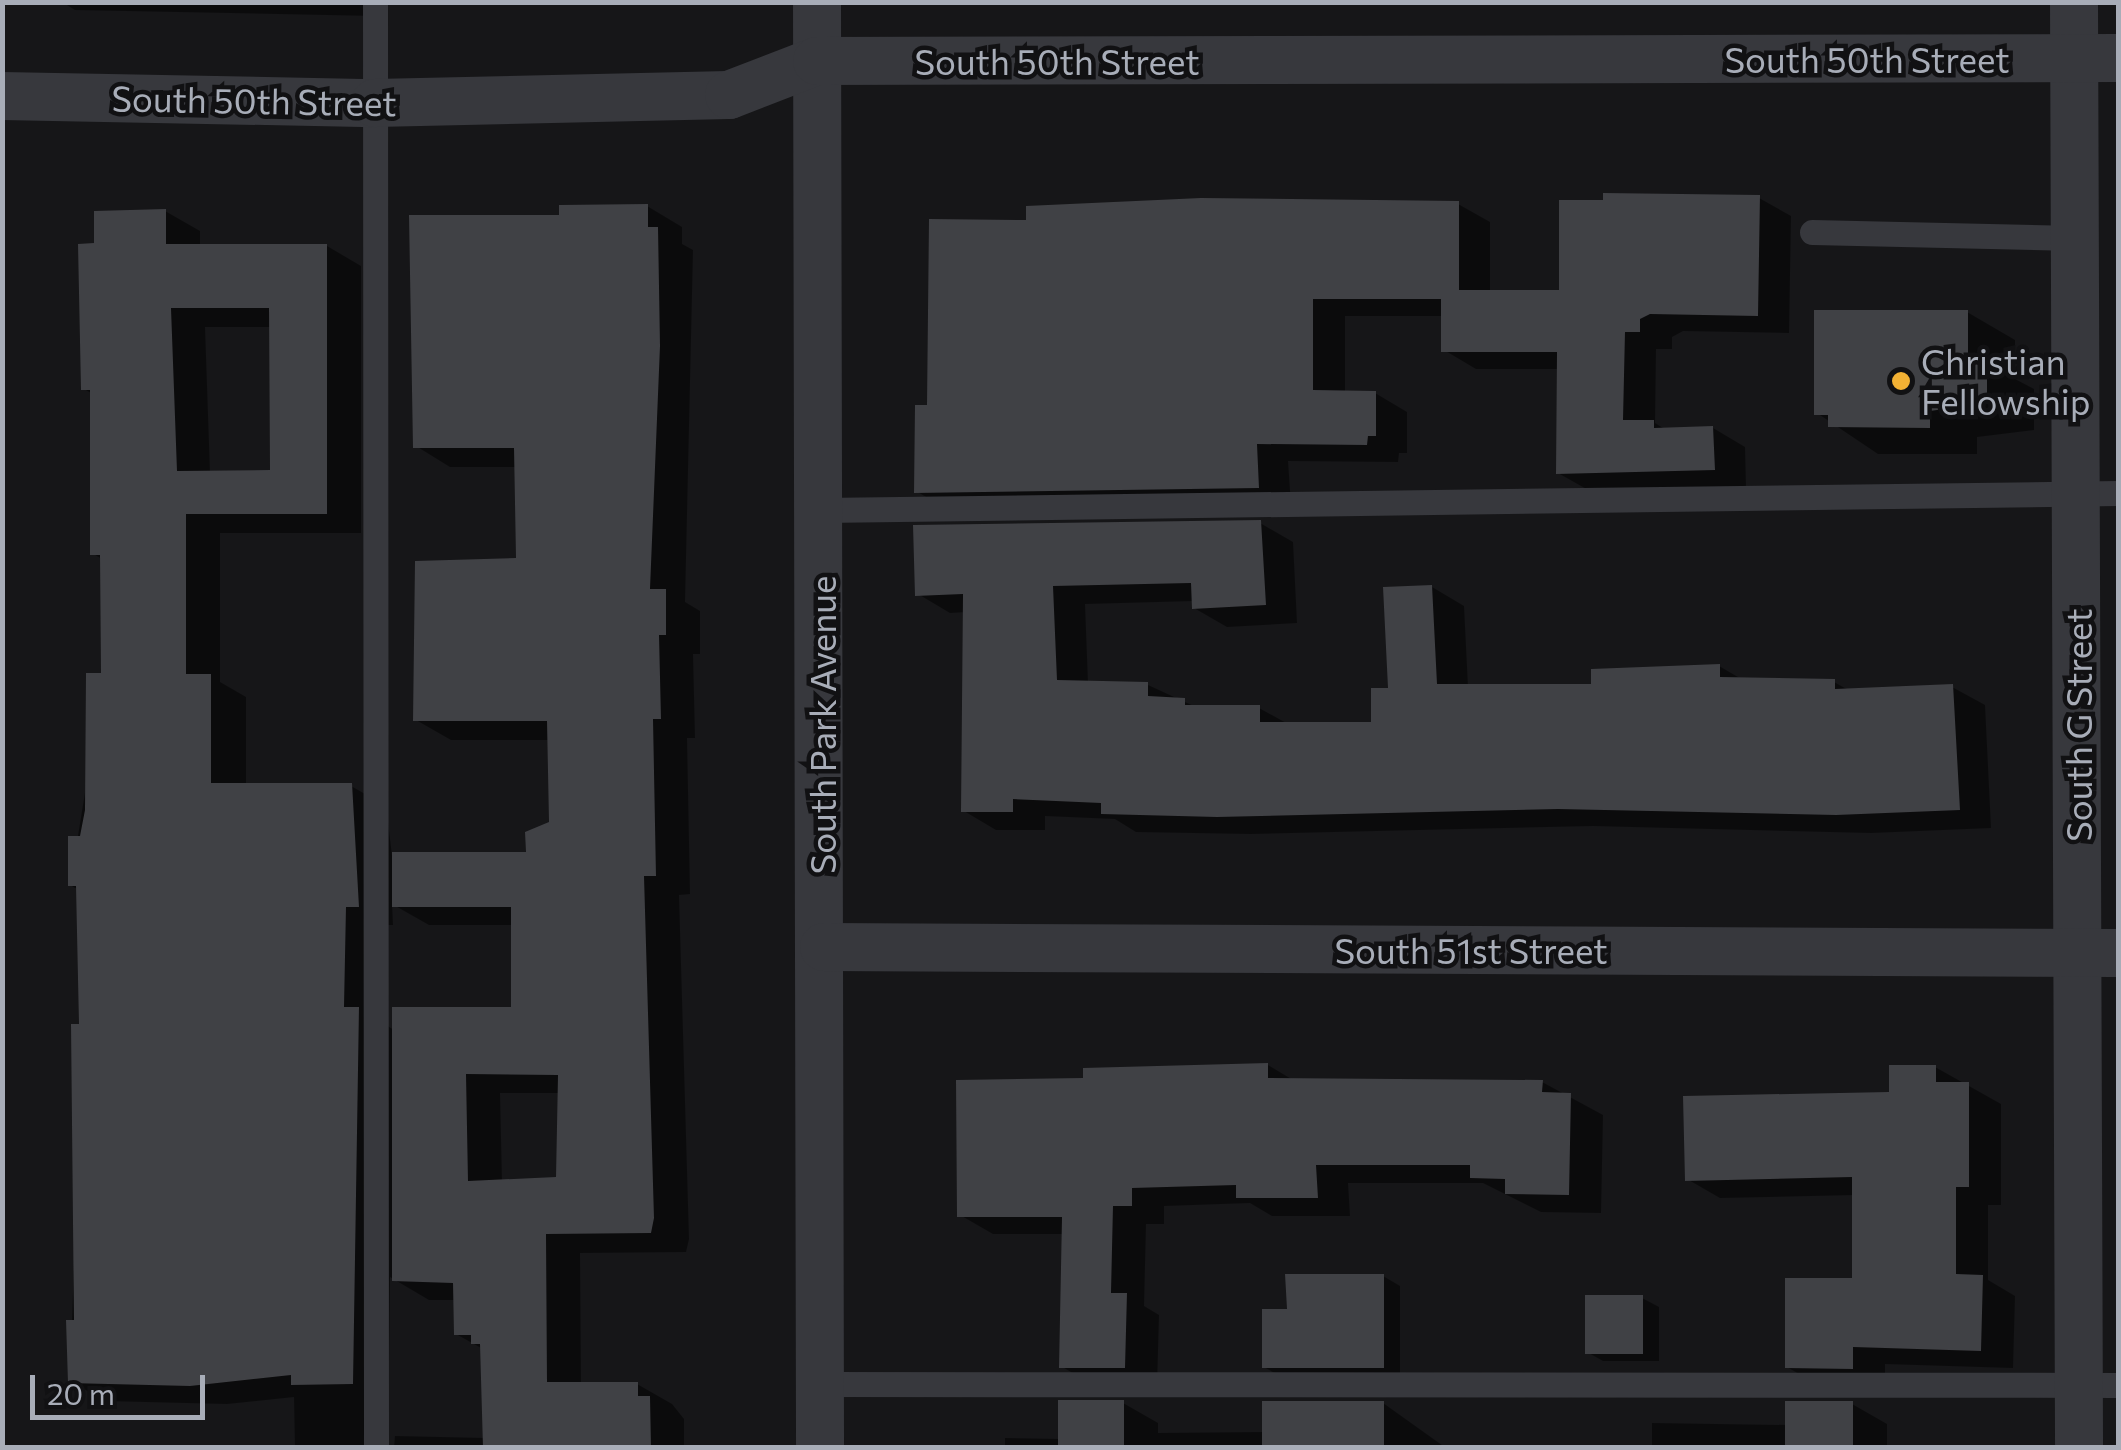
<!DOCTYPE html>
<html>
<head>
<meta charset="utf-8">
<style>
  body { margin:0 }
  #map { position:relative; width:2121px; height:1450px; overflow:hidden; background:#161618; font-family:Commissioner,sans-serif }
  div>[style] { position:absolute }
  [style*='--x'] { left:calc(var(--x)*1px); top:calc(var(--y)*1px); width:calc(var(--w)*1px); rotate:calc(var(--a)*1deg) }
  .shadow>* { inset:0; background:#0007 }
  .building>* { inset:0; background:#404145; transform-origin:0 0 }
  .lane>* { height:25px; margin:-12.5px; padding:0 12.5px; transform-origin:12.5px; border-radius:12.5px; background:#37383d }
  .street>* { height:48px; margin:-24px; padding:0 24px; transform-origin:24px; border-radius:24px; background:#37383d }
  .dots>* { width:28px; height:28px; translate:-50% -50%; box-sizing:border-box; border:5px solid #111113; border-radius:50% }
  span { translate:-50% -50%; white-space:nowrap; text-align:center; line-height:1.15; -webkit-text-stroke:9px #111113; paint-order:stroke }
  .street-label { font-size:35px; color:#a8adb8 }
  .poi-label { font-size:35px; color:#a8adb8 }
  .left { translate:0 -50%; text-align:left }
  .frame { position:absolute; inset:0; border:5px solid #a8adb8; pointer-events:none }
  .scale { position:absolute; left:30px; top:1375px; width:175px; height:45px; box-sizing:border-box; border:5px solid #a8adb8; border-top:0; padding-left:12px; font-size:30px; line-height:35px; white-space:nowrap; color:#a8adb8; -webkit-text-stroke:8px #111113; paint-order:stroke }
</style>
</head>
<body>
<div id="map">
  <div class="shadow">
    <i style="clip-path:polygon(62px 2px,376px 2px,376px 16px,75px 10px)"></i>
    <i style="clip-path:polygon(1759px 198px,1791px 216px,1789px 333px,1683px 331px,1672px 337px,1672px 349px,1656px 349px,1655px 423px,1666px 430px,1713px 428px,1745px 447px,1746px 487px,1590px 491px,1558px 473px,1559px 369px,1476px 369px,1444px 350px,1444px 316px,1345px 316px,1345px 393px,1375px 393px,1407px 412px,1407px 453px,1399px 453px,1398px 462px,1288px 461px,1291px 505px,948px 510px,916px 491px,930px 408px,1029px 222px,1458px 204px,1490px 222px,1490px 292px,1561px 292px)"></i>
    <i style="clip-path:polygon(evenodd,647px 206px,682px 227px,682px 244px,693px 250px,685px 602px,700px 611px,700px 654px,693px 654px,695px 738px,687px 738px,690px 894px,679px 895px,689px 1239px,686px 1252px,580px 1253px,581px 1384px,637px 1384px,672px 1404px,684px 1419px,684px 1448px,394px 1448px,395px 1436px,485px 1438px,483px 1349px,456px 1334px,456px 1300px,429px 1300px,390px 1277px,388px 1448px,295px 1448px,294px 1397px,227px 1404px,105px 1401px,70px 1381px,82px 1027px,79px 890px,70px 885px,104px 676px,102px 559px,92px 553px,93px 394px,84px 389px,97px 245px,165px 211px,200px 231px,200px 246px,327px 246px,361px 266px,361px 533px,220px 533px,220px 682px,246px 697px,246px 786px,351px 786px,386px 806px,394px 872px,528px 855px,551px 824px,550px 740px,451px 740px,416px 720px,519px 561px,517px 467px,450px 467px,416px 446px,562px 217px,647px 206px,205px 327px,272px 327px,273px 473px,210px 473px,205px 327px,647px 206px,392px 904px,429px 925px,513px 925px,513px 1009px,394px 1030px,378px 1020px,380px 925px,393px 925px,392px 904px,647px 206px,500px 1093px,561px 1093px,559px 1180px,502px 1182px,500px 1093px)"></i>
    <i style="clip-path:polygon(1967px 312px,2015px 340px,2015px 379px,2034px 389px,2034px 430px,1977px 437px,1977px 454px,1878px 454px,1817px 413px)"></i>
    <i style="clip-path:polygon(1260px 523px,1293px 542px,1297px 623px,1227px 627px,1194px 608px,1194px 601px,1085px 604px,1088px 683px,1148px 685px,1198px 708px,1259px 708px,1288px 724px,1373px 724px,1432px 587px,1464px 606px,1468px 687px,1594px 687px,1719px 666px,1743px 680px,1834px 682px,1850px 691px,1952px 687px,1985px 705px,1991px 828px,1871px 833px,1593px 826px,1251px 834px,1136px 832px,1115px 819px,1045px 816px,1045px 830px,996px 830px,964px 811px,966px 612px,950px 613px,918px 594px)"></i>
    <i style="clip-path:polygon(1268px 1065px,1293px 1080px,1542px 1082px,1603px 1115px,1601px 1213px,1541px 1212px,1483px 1183px,1348px 1183px,1350px 1216px,1272px 1216px,1250px 1203px,1164px 1206px,1164px 1224px,1146px 1224px,1144px 1306px,1159px 1315px,1157px 1386px,1094px 1386px,1061px 1366px,1064px 1234px,993px 1234px,960px 1215px,1086px 1081px)"></i>
    <i style="clip-path:polygon(1935px 1067px,2001px 1104px,2001px 1205px,1988px 1205px,1988px 1280px,2015px 1296px,2013px 1368px,1885px 1364px,1885px 1386px,1820px 1386px,1787px 1367px,1855px 1280px,1855px 1195px,1720px 1198px,1687px 1179px,1892px 1094px)"></i>
    <i style="clip-path:polygon(1383px 1276px,1400px 1286px,1400px 1376px,1280px 1376px,1264px 1367px,1290px 1311px)"></i>
    <i style="clip-path:polygon(1642px 1298px,1659px 1307px,1659px 1361px,1603px 1361px,1587px 1352px)"></i>
    <i style="clip-path:polygon(1123px 1403px,1158px 1423px,1158px 1433px,1264px 1432px,1383px 1403px,1446px 1448px,1005px 1448px,1005px 1438px,1059px 1439px)"></i>
    <i style="clip-path:polygon(1852px 1404px,1887px 1424px,1887px 1448px,1652px 1448px,1652px 1423px,1787px 1425px)"></i>
  </div>
  <div class="building">
    <i style="clip-path:polygon(1603px 193px,1760px 195px,1758px 316px,1650px 314px,1640px 319px,1640px 332px,1625px 332px,1623px 420px,1654px 420px,1654px 428px,1713px 426px,1715px 470px,1556px 474px,1557px 352px,1441px 352px,1441px 299px,1313px 299px,1313px 390px,1376px 391px,1376px 436px,1368px 436px,1367px 445px,1257px 444px,1259px 488px,914px 493px,915px 405px,927px 405px,929px 219px,1026px 220px,1026px 206px,1201px 198px,1459px 201px,1459px 290px,1559px 290px,1559px 200px,1603px 200px)"></i>
    <i style="clip-path:polygon(evenodd,648px 204px,648px 227px,658px 227px,660px 346px,650px 589px,666px 589px,666px 635px,659px 635px,661px 719px,653px 719px,656px 876px,644px 876px,654px 1218px,651px 1233px,546px 1234px,547px 1382px,638px 1382px,638px 1396px,650px 1396px,651px 1448px,483px 1448px,480px 1344px,471px 1344px,471px 1335px,454px 1335px,453px 1283px,392px 1281px,392px 1007px,511px 1007px,511px 907px,392px 907px,392px 852px,526px 852px,525px 832px,549px 822px,547px 721px,413px 721px,415px 561px,516px 558px,514px 448px,413px 448px,409px 215px,559px 215px,559px 205px,648px 204px,466px 1074px,558px 1075px,556px 1177px,468px 1181px,466px 1074px)"></i>
    <i style="clip-path:polygon(evenodd,166px 209px,166px 244px,327px 244px,327px 514px,186px 514px,186px 674px,211px 674px,211px 783px,352px 783px,359px 907px,346px 907px,344px 1007px,359px 1007px,353px 1384px,291px 1385px,291px 1375px,190px 1386px,68px 1383px,66px 1320px,74px 1320px,71px 1024px,79px 1024px,76px 886px,68px 886px,68px 836px,80px 836px,85px 810px,86px 673px,101px 673px,100px 555px,90px 555px,90px 390px,81px 390px,78px 244px,94px 243px,94px 211px,166px 209px,171px 308px,269px 308px,270px 470px,177px 471px,171px 308px)"></i>
    <i style="clip-path:polygon(1814px 310px,1968px 310px,1968px 359px,1987px 359px,1987px 403px,1930px 411px,1930px 428px,1828px 427px,1828px 415px,1814px 415px)"></i>
    <i style="clip-path:polygon(1261px 520px,1266px 605px,1192px 609px,1191px 583px,1053px 586px,1057px 680px,1148px 682px,1148px 696px,1185px 698px,1185px 705px,1260px 705px,1260px 722px,1371px 722px,1371px 688px,1388px 688px,1383px 587px,1432px 585px,1437px 684px,1591px 684px,1591px 669px,1720px 664px,1720px 677px,1835px 679px,1835px 689px,1953px 684px,1960px 810px,1836px 815px,1558px 809px,1217px 817px,1101px 814px,1101px 803px,1013px 799px,1013px 812px,961px 812px,963px 594px,915px 596px,913px 525px)"></i>
    <i style="clip-path:polygon(1268px 1063px,1268px 1078px,1543px 1080px,1542px 1092px,1571px 1093px,1569px 1195px,1505px 1194px,1505px 1179px,1470px 1178px,1470px 1165px,1316px 1165px,1318px 1198px,1236px 1198px,1236px 1185px,1132px 1188px,1132px 1206px,1113px 1206px,1111px 1293px,1127px 1293px,1125px 1368px,1059px 1368px,1062px 1217px,957px 1217px,956px 1080px,1083px 1078px,1083px 1068px)"></i>
    <i style="clip-path:polygon(1889px 1065px,1936px 1065px,1936px 1082px,1969px 1082px,1969px 1187px,1956px 1187px,1956px 1274px,1983px 1275px,1981px 1351px,1853px 1347px,1853px 1369px,1785px 1368px,1785px 1278px,1852px 1278px,1852px 1177px,1685px 1181px,1683px 1096px,1889px 1092px)"></i>
    <i style="clip-path:polygon(1285px 1274px,1384px 1274px,1384px 1368px,1262px 1368px,1262px 1309px,1287px 1309px)"></i>
    <i style="left:1585px;top:1295px;width:58px;height:59px"></i>
    <i style="left:1058px;top:1400px;width:66px;height:48px"></i>
    <i style="left:1262px;top:1401px;width:122px;height:47px"></i>
    <i style="left:1785px;top:1401px;width:68px;height:47px"></i>
  </div>
  <div class="lane">
    <i style="--x:375;--y:2;--w:1446;--a:89.96"></i>
    <i style="--x:1812;--y:232;--w:263;--a:1.3"></i>
    <i style="--x:821;--y:510;--w:1297;--a:-0.75"></i>
    <i style="--x:820;--y:1384;--w:1298;--a:0.04"></i>
  </div>
  <div class="street">
    <i style="--x:817;--y:2;--w:1446;--a:89.88"></i>
    <i style="--x:2074;--y:2;--w:1446;--a:89.8"></i>
    <i style="--x:2;--y:96;--w:373;--a:1.1"></i>
    <i style="--x:375;--y:103;--w:354;--a:-1.3"></i>
    <i style="--x:729;--y:95;--w:94;--a:-21.1"></i>
    <i style="--x:817;--y:61;--w:1301;--a:-0.13"></i>
    <i style="--x:824;--y:947;--w:1294;--a:0.27"></i>
  </div>
  <div class="dots">
    <i style="left:1901px;top:381px;background:#f2b134"></i>
  </div>
  <div class="street-label">
    <span style="left:1867px;top:59px">South 50th Street</span>
    <span style="left:1057px;top:61px">South 50th Street</span>
    <span style="left:254px;top:100px;rotate:1deg">South 50th Street</span>
    <span style="left:822px;top:725px;rotate:-90deg">South Park Avenue</span>
    <span style="left:2078px;top:725px;rotate:-90deg">South G Street</span>
    <span style="left:1471px;top:950px">South 51st Street</span>
  </div>
  <div class="poi-label">
    <span class="left" style="left:1921px;top:381px">Christian<br>Fellowship</span>
  </div>
  <div class="frame"></div>
  <div class="scale">20 m</div>
</div>
</body>
</html>
